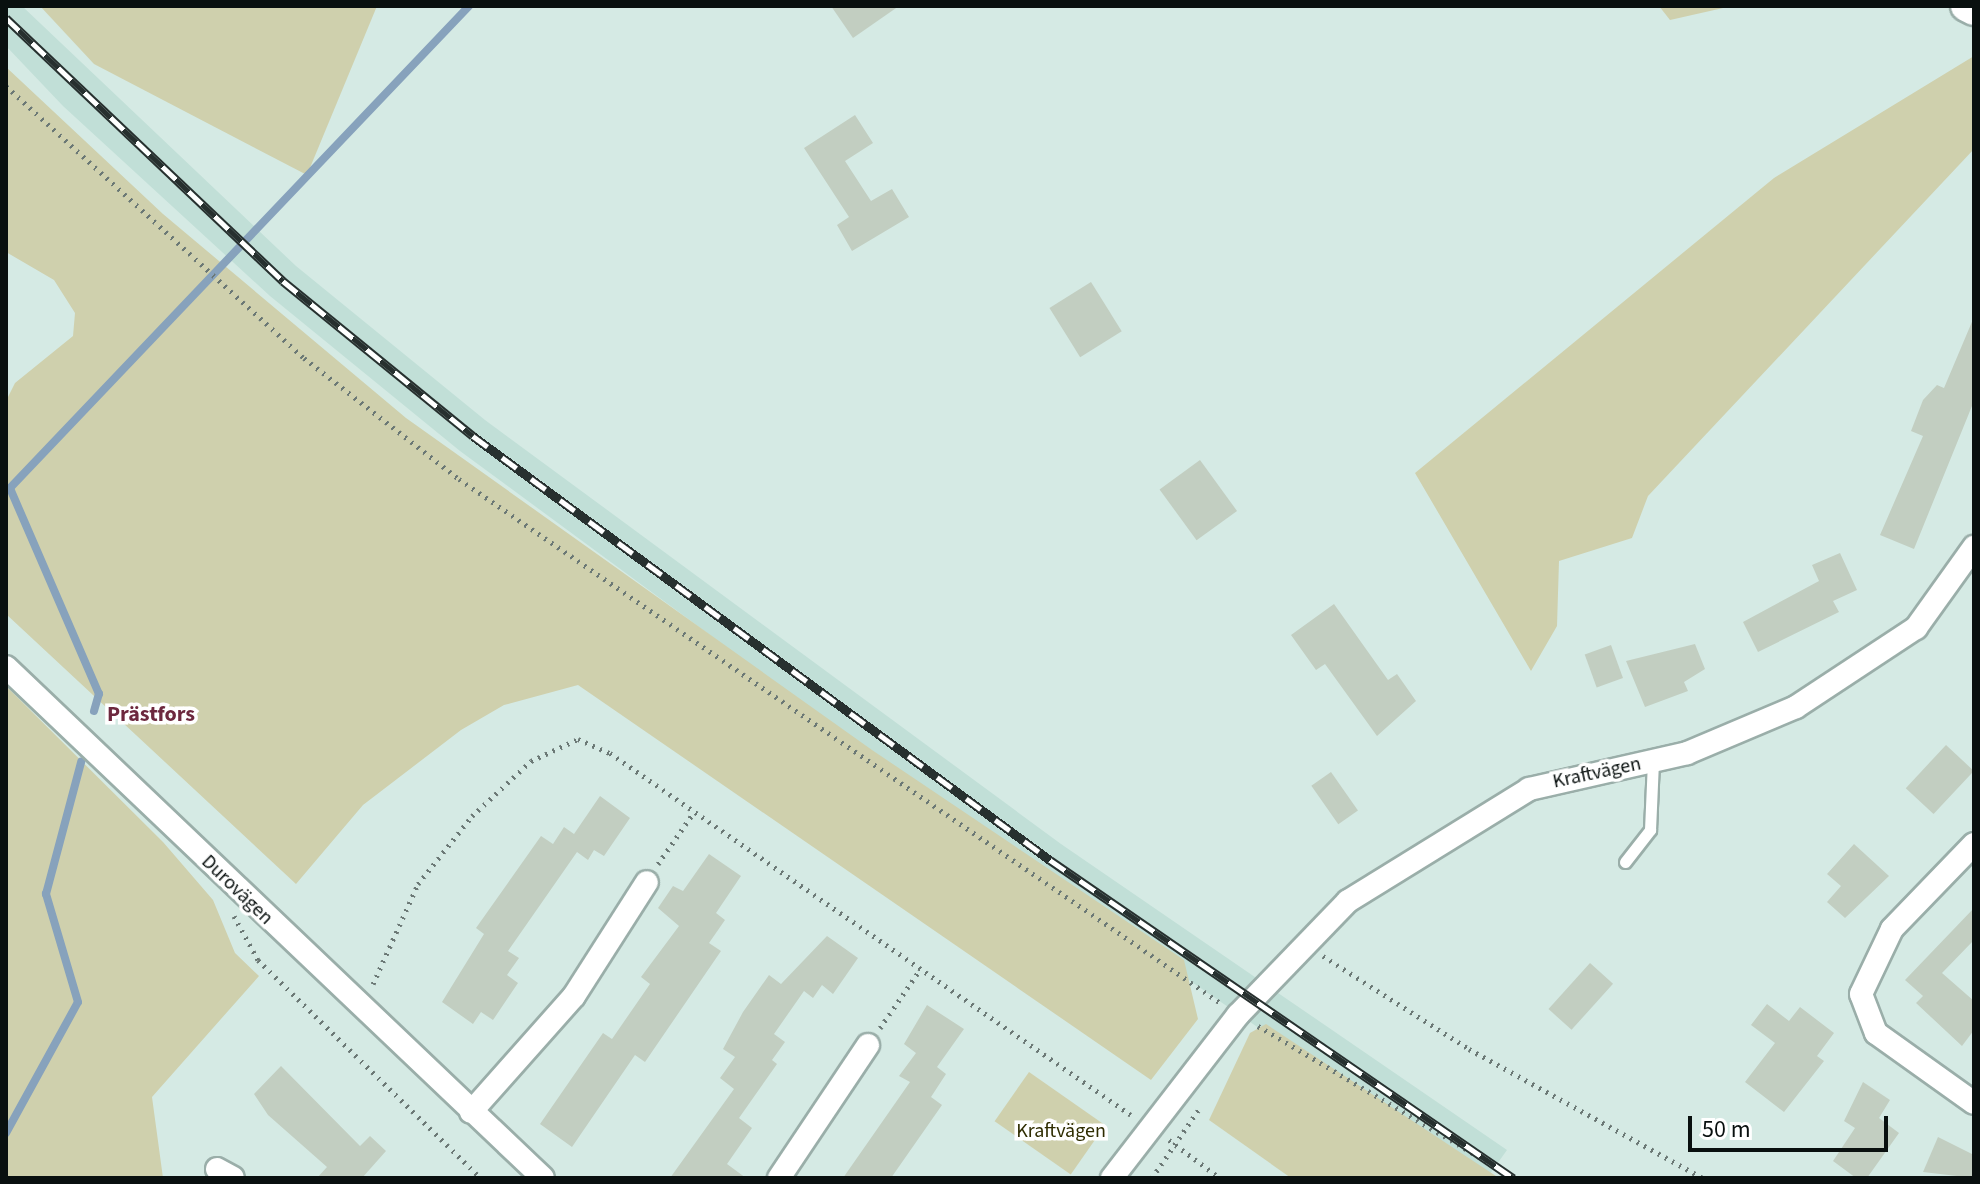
<!DOCTYPE html>
<html>
<head>
<meta charset="utf-8">
<style>
  body { margin:0 }
  #map { position:relative; width:1980px; height:1184px; overflow:hidden; background:#d5eae4; font-family:"Source Sans 3",sans-serif }
  div>[style] { position:absolute }
  [style*='--x'] { left:calc(var(--x)*1px); top:calc(var(--y)*1px); width:calc(var(--w)*1px); rotate:calc(var(--a)*1deg) }
  .built>* { inset:0; background:#c1dfd7 }
  .green>* { inset:0; background:#cfd0ad; transform-origin:0 0 }
  .stream>* { height:8px; margin:-4px; padding:0 4px; transform-origin:4px; border-radius:4px; background:#87a2bc }
  .building>* { inset:0; background:#c2cec1; transform-origin:0 0 }
  .path>* { height:5px; margin-top:-2.5px; transform-origin:0; background:repeating-linear-gradient(90deg,#6b7875 0 2px,transparent 0 8px) }
  .roads { filter:drop-shadow(2px 0 #9aaea9) drop-shadow(-2px 0 #9aaea9) drop-shadow(0 2px #9aaea9) drop-shadow(0 -2px #9aaea9) }
  .lane>* { height:11px; margin:-5.5px; padding:0 5.5px; transform-origin:5.5px; border-radius:5.5px; background:#fff }
  .street>* { height:22px; margin:-11px; padding:0 11px; transform-origin:11px; border-radius:11px; background:#fff }
  .secondary>* { height:30px; margin:-15px; padding:0 15px; transform-origin:15px; border-radius:15px; background:#fff }
  .rail>* { height:9px; margin-top:-4.5px; transform-origin:0; background:repeating-linear-gradient(90deg,#fff 0 18px,#27302f 0 36px); box-sizing:border-box; border-block:2px solid #27302f }
  span { translate:-50% -50%; white-space:nowrap; text-align:center; line-height:1.15; -webkit-text-stroke:7px #fff; paint-order:stroke }
  .street-label { font-size:20px; color:#09100f }
  .park-label { font-size:20px; color:#2e2c00 }
  .neighbourhood-label { font-size:22px; color:#6d283e; font-weight:700 }
  .frame { position:absolute; inset:0; border:8px solid #09100f; pointer-events:none }
  .scale { position:absolute; left:1688px; top:1116px; width:200px; height:36px; box-sizing:border-box; border:4px solid #09100f; border-top:0; padding-left:10px; font-size:24px; line-height:28px; white-space:nowrap; color:#09100f; -webkit-text-stroke:6px #fff; paint-order:stroke }
</style>
</head>
<body>
<div id="map">
  <div class="built">
    <i style="clip-path:polygon(6px 6px,22px 6px,296px 266px,485px 420px,1061px 844px,1507px 1150px,1487px 1178px,1477px 1178px,1039px 877px,460px 451px,270px 296px,63px 106px,6px 46px)"></i>
  </div>
  <div class="green">
    <i style="clip-path:polygon(40px 6px,377px 6px,307px 175px,94px 64px)"></i>
    <i style="clip-path:polygon(1659px 6px,1732px 6px,1670px 20px)"></i>
    <i style="clip-path:polygon(1974px 56px,1974px 149px,1648px 496px,1632px 538px,1559px 561px,1557px 626px,1531px 671px,1415px 473px,1774px 178px)"></i>
    <i style="clip-path:polygon(6px 67px,163px 214px,406px 418px,872px 750px,1184px 960px,1198px 1019px,1151px 1080px,578px 685px,504px 705px,461px 730px,363px 805px,296px 884px,6px 614px,6px 401px,15px 383px,73px 336px,75px 313px,54px 280px,6px 252px)"></i>
    <i style="clip-path:polygon(6px 686px,163px 842px,213px 900px,235px 953px,259px 976px,152px 1097px,163px 1178px,6px 1178px)"></i>
    <i style="clip-path:polygon(1266px 1024px,1499px 1178px,1291px 1178px,1209px 1120px,1250px 1033px)"></i>
    <i style="left:1029px;top:1072px;width:93px;height:60px;rotate:35deg"></i>
  </div>
  <div class="stream">
    <i style="--x:94;--y:711;--w:18;--a:-74"></i>
    <i style="--x:99;--y:694;--w:224;--a:-113.4"></i>
    <i style="--x:10;--y:488;--w:666;--a:-46.4"></i>
    <i style="--x:6;--y:1133;--w:149;--a:-61.2"></i>
    <i style="--x:78;--y:1002;--w:113;--a:-106.5"></i>
    <i style="--x:46;--y:894;--w:137;--a:-75.1"></i>
  </div>
  <div class="building">
    <i style="clip-path:polygon(831px 6px,899px 6px,853px 38px)"></i>
    <i style="clip-path:polygon(855px 115px,873px 143px,845px 161px,871px 201px,892px 189px,909px 217px,852px 251px,837px 225px,849px 217px,804px 148px)"></i>
    <i style="left:1091px;top:282px;width:58px;height:49px;rotate:58deg"></i>
    <i style="clip-path:polygon(1974px 317px,1974px 401px,1914px 549px,1880px 535px,1923px 436px,1911px 431px,1923px 400px,1937px 385px,1944px 388px)"></i>
    <i style="left:1200px;top:460px;width:63px;height:50px;rotate:54deg"></i>
    <i style="clip-path:polygon(1840px 553px,1857px 590px,1833px 601px,1839px 612px,1758px 652px,1743px 622px,1819px 581px,1812px 565px)"></i>
    <i style="clip-path:polygon(1334px 604px,1388px 680px,1397px 674px,1416px 701px,1377px 736px,1325px 664px,1316px 670px,1291px 635px)"></i>
    <i style="clip-path:polygon(1695px 644px,1705px 669px,1684px 682px,1688px 691px,1645px 707px,1626px 661px)"></i>
    <i style="left:1611px;top:645px;width:35px;height:28px;rotate:70deg"></i>
    <i style="left:1946px;top:745px;width:38px;height:59px;rotate:43deg"></i>
    <i style="left:1331px;top:772px;width:47px;height:24px;rotate:55deg"></i>
    <i style="clip-path:polygon(600px 796px,630px 818px,604px 856px,594px 850px,588px 860px,577px 852px,508px 951px,519px 958px,507px 975px,518px 983px,493px 1020px,481px 1012px,473px 1024px,442px 1002px,484px 934px,476px 928px,541px 836px,553px 844px,564px 827px,574px 834px)"></i>
    <i style="clip-path:polygon(1854px 844px,1889px 876px,1845px 918px,1827px 902px,1841px 886px,1827px 874px)"></i>
    <i style="clip-path:polygon(709px 854px,741px 876px,716px 913px,725px 920px,709px 943px,721px 951px,645px 1062px,635px 1055px,572px 1147px,540px 1124px,603px 1033px,612px 1039px,650px 984px,641px 977px,679px 926px,658px 908px,673px 886px,683px 891px)"></i>
    <i style="clip-path:polygon(1974px 908px,1974px 940px,1942px 973px,1974px 1001px,1974px 1030px,1962px 1046px,1916px 1003px,1923px 996px,1905px 980px)"></i>
    <i style="clip-path:polygon(827px 936px,858px 958px,833px 994px,822px 985px,813px 998px,804px 991px,774px 1034px,785px 1042px,772px 1060px,777px 1064px,739px 1118px,752px 1128px,727px 1164px,746px 1178px,670px 1178px,734px 1089px,720px 1078px,735px 1057px,723px 1049px,743px 1012px,769px 975px,781px 984px)"></i>
    <i style="left:1590px;top:963px;width:31px;height:62px;rotate:42deg"></i>
    <i style="clip-path:polygon(1767px 1004px,1789px 1021px,1800px 1007px,1834px 1033px,1817px 1056px,1824px 1061px,1784px 1112px,1745px 1082px,1775px 1043px,1751px 1025px)"></i>
    <i style="clip-path:polygon(927px 1005px,964px 1029px,937px 1067px,946px 1074px,931px 1097px,942px 1105px,891px 1178px,843px 1178px,910px 1082px,899px 1076px,916px 1053px,904px 1044px)"></i>
    <i style="clip-path:polygon(281px 1066px,360px 1146px,370px 1136px,386px 1151px,362px 1178px,317px 1178px,327px 1167px,268px 1115px,254px 1094px)"></i>
    <i style="clip-path:polygon(1863px 1082px,1890px 1100px,1879px 1118px,1899px 1133px,1867px 1178px,1856px 1178px,1833px 1161px,1855px 1128px,1844px 1121px)"></i>
    <i style="clip-path:polygon(1938px 1137px,1974px 1155px,1974px 1178px,1923px 1172px)"></i>
  </div>
  <div class="path">
    <i style="--x:6;--y:86;--w:403;--a:42.4"></i>
    <i style="--x:304;--y:358;--w:197;--a:38"></i>
    <i style="--x:459;--y:479;--w:923;--a:34.53"></i>
    <i style="--x:658;--y:864;--w:63;--a:-55.3"></i>
    <i style="--x:234;--y:916;--w:50;--a:61.4"></i>
    <i style="--x:258;--y:960;--w:312;--a:44.4"></i>
    <i style="--x:1323;--y:956;--w:173;--a:32.5"></i>
    <i style="--x:1469;--y:1049;--w:267;--a:28.9"></i>
    <i style="--x:373;--y:984;--w:110;--a:-65.8"></i>
    <i style="--x:418;--y:884;--w:87;--a:-51.5"></i>
    <i style="--x:472;--y:816;--w:81;--a:-43"></i>
    <i style="--x:531;--y:761;--w:52;--a:-25.1"></i>
    <i style="--x:578;--y:739;--w:35;--a:24"></i>
    <i style="--x:610;--y:753;--w:634;--a:34.79"></i>
    <i style="--x:1258;--y:1026;--w:275;--a:30.6"></i>
    <i style="--x:880;--y:1028;--w:69;--a:-55.6"></i>
    <i style="--x:1169;--y:1140;--w:64;--a:36.7"></i>
    <i style="--x:1152;--y:1178;--w:83;--a:-55.7"></i>
  </div>
  <div class="roads">
    <div class="lane">
      <i style="--x:1625;--y:862;--w:41;--a:-52"></i>
      <i style="--x:1650;--y:830;--w:68;--a:-87.5"></i>
    </div>
    <div class="street">
      <i style="--x:6;--y:667;--w:741;--a:43.58"></i>
      <i style="--x:1974;--y:844;--w:118;--a:134"></i>
      <i style="--x:1892;--y:929;--w:72;--a:115.5"></i>
      <i style="--x:1861;--y:994;--w:42;--a:69"></i>
      <i style="--x:1876;--y:1033;--w:120;--a:35.5"></i>
      <i style="--x:471;--y:1112;--w:155;--a:-48.4"></i>
      <i style="--x:574;--y:996;--w:135;--a:-57.4"></i>
      <i style="--x:217;--y:1169;--w:18;--a:29"></i>
      <i style="--x:779;--y:1178;--w:160;--a:-56.2"></i>
      <i style="--x:1112;--y:1178;--w:206;--a:-52.3"></i>
      <i style="--x:1238;--y:1015;--w:158;--a:-46"></i>
      <i style="--x:1348;--y:901;--w:213;--a:-31.7"></i>
      <i style="--x:1529;--y:789;--w:162;--a:-12.8"></i>
      <i style="--x:1687;--y:753;--w:118;--a:-22.9"></i>
      <i style="--x:1796;--y:707;--w:144;--a:-33.4"></i>
      <i style="--x:1916;--y:628;--w:100;--a:-54.4"></i>
    </div>
    <div class="secondary">
      <i style="--x:1966;--y:6;--w:9;--a:27"></i>
    </div>
  </div>
  <div class="rail">
    <i style="--x:6;--y:18;--w:382;--a:43.5"></i>
    <i style="--x:283;--y:281;--w:245;--a:39.2"></i>
    <i style="--x:473;--y:436;--w:716;--a:36.31"></i>
    <i style="--x:1050;--y:860;--w:562;--a:34.48"></i>
  </div>
  <div class="street-label">
    <span style="left:1597px;top:773px;rotate:-12deg">Kraftvägen</span>
    <span style="left:237px;top:890px;rotate:44deg">Durovägen</span>
  </div>
  <div class="park-label">
    <span style="left:1061px;top:1131px">Kraftvägen</span>
  </div>
  <div class="neighbourhood-label">
    <span style="left:151px;top:715px">Prästfors</span>
  </div>
  <div class="frame"></div>
  <div class="scale">50 m</div>
</div>
</body>
</html>
